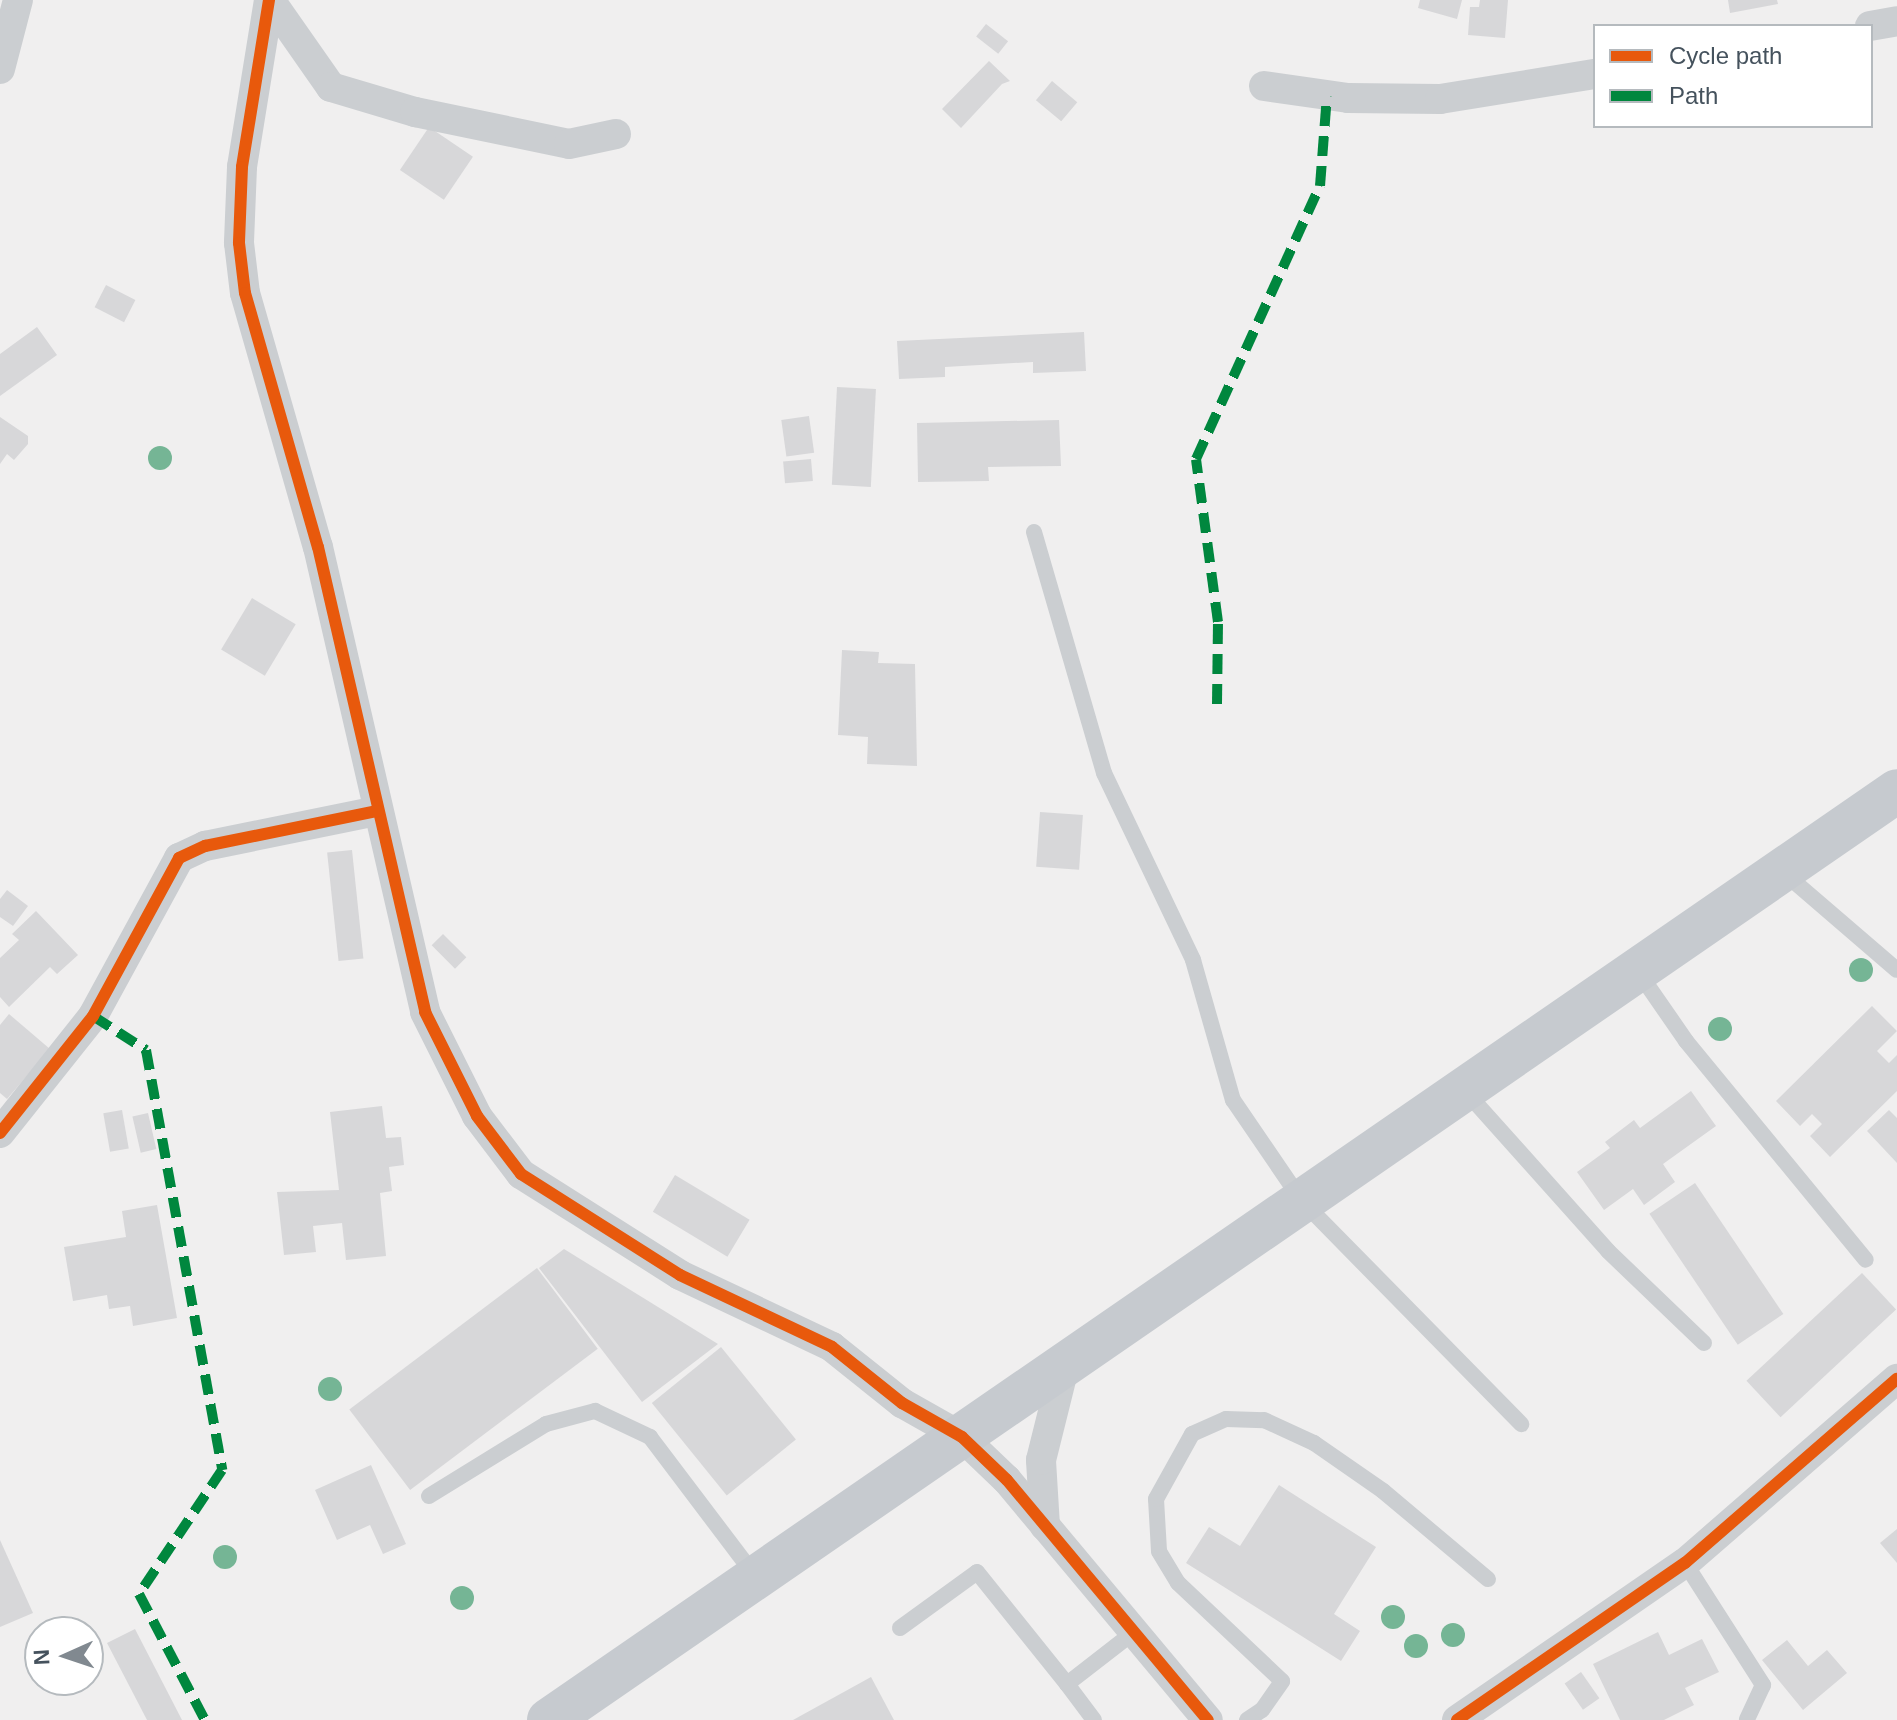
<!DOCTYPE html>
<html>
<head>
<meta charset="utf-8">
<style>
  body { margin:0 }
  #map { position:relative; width:1897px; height:1720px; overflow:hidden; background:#f0efef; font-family:Arial,sans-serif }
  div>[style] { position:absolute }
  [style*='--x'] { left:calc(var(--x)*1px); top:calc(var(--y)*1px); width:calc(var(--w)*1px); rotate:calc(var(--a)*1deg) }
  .building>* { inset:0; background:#d7d7d9; transform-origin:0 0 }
  .lane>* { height:16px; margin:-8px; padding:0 8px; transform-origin:8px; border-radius:8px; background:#cbced1 }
  .street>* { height:30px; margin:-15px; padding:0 15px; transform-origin:15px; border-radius:15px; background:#cbced1 }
  .primary>* { height:44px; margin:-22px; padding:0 22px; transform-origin:22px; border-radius:22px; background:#c6cacf }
  .quiet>* { height:10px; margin-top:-5px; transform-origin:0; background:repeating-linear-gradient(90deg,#00873e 0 20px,transparent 0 30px) }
  .cycleway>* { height:12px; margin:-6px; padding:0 6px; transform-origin:6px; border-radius:6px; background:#e8590c }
  .trees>* { width:24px; height:24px; margin:-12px; border-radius:50%; background:#75b595 }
  span { translate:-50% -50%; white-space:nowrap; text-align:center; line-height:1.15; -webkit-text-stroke:6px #fff; paint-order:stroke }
  .legend { position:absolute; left:1593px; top:24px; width:280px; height:104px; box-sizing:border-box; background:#fff; border:2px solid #b5babe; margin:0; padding:10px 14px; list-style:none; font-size:24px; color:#45525d }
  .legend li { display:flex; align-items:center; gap:16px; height:40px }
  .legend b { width:40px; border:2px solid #b5babe }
  .north { position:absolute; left:24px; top:1616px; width:80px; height:80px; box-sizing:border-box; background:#fff; border:2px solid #b5babe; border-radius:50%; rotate:267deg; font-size:22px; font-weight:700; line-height:32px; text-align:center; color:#45525d }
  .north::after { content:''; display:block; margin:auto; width:28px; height:36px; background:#818990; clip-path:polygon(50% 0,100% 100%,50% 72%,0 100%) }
</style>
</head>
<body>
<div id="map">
  <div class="building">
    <i style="clip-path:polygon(1420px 0,1462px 0,1457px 19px,1418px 8px)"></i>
    <i style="clip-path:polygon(1480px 0,1508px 0,1505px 38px,1468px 35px,1470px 7px,1479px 7px)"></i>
    <i style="clip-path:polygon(1728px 0,1777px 0,1778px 4px,1730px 13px)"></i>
    <i style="left:986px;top:24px;width:28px;height:16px;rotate:38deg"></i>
    <i style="clip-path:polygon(989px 61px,1010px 81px,1002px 84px,961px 128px,942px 109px)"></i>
    <i style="left:1052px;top:81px;width:33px;height:25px;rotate:40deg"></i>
    <i style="left:429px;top:127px;width:53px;height:52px;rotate:34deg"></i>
    <i style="left:106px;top:285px;width:33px;height:25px;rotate:27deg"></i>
    <i style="clip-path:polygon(37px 327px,57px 355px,0 396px,0 354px)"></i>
    <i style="clip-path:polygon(1084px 332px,1086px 371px,1033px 373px,1033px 362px,945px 367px,945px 377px,899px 379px,897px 341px)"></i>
    <i style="left:837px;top:387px;width:39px;height:98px;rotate:3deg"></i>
    <i style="left:809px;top:416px;width:37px;height:28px;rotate:82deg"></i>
    <i style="clip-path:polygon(0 417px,28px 436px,28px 444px,14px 460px,7px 454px,0 464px)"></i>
    <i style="clip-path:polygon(1059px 420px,1061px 466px,988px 467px,989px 481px,918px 482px,917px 423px)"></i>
    <i style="left:811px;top:459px;width:22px;height:28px;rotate:85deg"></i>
    <i style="left:252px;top:598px;width:51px;height:60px;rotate:31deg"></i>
    <i style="clip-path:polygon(842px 650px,879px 652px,878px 663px,915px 664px,917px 766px,867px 764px,868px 737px,838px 735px)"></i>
    <i style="left:1040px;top:812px;width:43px;height:55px;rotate:4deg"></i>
    <i style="left:352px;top:850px;width:109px;height:25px;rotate:84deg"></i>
    <i style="clip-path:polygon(7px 890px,28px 906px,13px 926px,0 917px,0 899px)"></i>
    <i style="clip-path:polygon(36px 911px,78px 955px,57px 974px,50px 967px,9px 1007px,0 997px,0 958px,19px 940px,12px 934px)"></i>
    <i style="left:443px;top:934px;width:33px;height:16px;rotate:45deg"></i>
    <i style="clip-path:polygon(1872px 1006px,1897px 1031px,1877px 1051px,1889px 1063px,1897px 1055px,1897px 1091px,1830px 1157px,1810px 1136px,1822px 1124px,1812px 1114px,1800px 1126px,1776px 1101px)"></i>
    <i style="clip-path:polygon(9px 1014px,50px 1049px,7px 1099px,0 1093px,0 1025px)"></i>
    <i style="clip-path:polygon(1691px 1091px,1716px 1126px,1663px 1164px,1675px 1182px,1644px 1205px,1633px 1189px,1604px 1210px,1577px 1172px,1610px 1148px,1605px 1142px,1634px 1120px,1640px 1128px)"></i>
    <i style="clip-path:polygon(382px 1106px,386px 1138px,401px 1137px,404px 1165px,389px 1167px,392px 1191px,380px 1193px,386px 1256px,346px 1260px,342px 1223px,313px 1226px,316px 1252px,284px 1255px,277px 1192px,339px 1190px,330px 1112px)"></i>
    <i style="left:122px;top:1110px;width:39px;height:19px;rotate:80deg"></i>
    <i style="clip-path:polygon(1889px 1110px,1897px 1118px,1897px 1163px,1867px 1131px)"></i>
    <i style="left:148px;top:1113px;width:37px;height:16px;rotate:77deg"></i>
    <i style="left:675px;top:1175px;width:87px;height:43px;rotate:31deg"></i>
    <i style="left:1695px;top:1183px;width:158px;height:55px;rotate:56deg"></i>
    <i style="clip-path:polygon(157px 1205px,177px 1318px,133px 1326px,130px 1306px,109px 1309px,107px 1295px,73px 1301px,64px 1247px,126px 1237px,122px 1211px)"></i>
    <i style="clip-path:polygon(564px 1249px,718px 1344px,642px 1402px,539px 1268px)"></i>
    <i style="left:537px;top:1268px;width:101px;height:235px;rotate:53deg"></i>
    <i style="left:1862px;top:1273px;width:50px;height:158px;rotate:47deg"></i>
    <i style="left:721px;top:1347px;width:119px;height:89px;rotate:51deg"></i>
    <i style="clip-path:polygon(371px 1465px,406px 1544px,383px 1554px,370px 1525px,337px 1540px,315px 1490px)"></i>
    <i style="clip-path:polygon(1279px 1485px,1376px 1547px,1334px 1614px,1360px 1631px,1341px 1661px,1186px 1563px,1209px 1527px,1240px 1546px)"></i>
    <i style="clip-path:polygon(1897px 1529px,1897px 1563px,1880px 1543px)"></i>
    <i style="clip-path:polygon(0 1540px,33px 1613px,0 1627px)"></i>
    <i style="clip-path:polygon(135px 1629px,182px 1720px,147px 1720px,107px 1643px)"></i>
    <i style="clip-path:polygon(1658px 1632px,1669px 1655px,1702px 1639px,1719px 1672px,1685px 1688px,1694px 1705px,1664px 1720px,1620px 1720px,1593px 1664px)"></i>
    <i style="clip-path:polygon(1787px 1640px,1808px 1666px,1827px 1650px,1847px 1673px,1803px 1710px,1762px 1660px)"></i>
    <i style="left:1581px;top:1672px;width:32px;height:20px;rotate:55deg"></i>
    <i style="clip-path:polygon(871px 1677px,894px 1720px,793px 1720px)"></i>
  </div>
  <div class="lane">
    <i style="--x:1034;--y:532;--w:251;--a:73.8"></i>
    <i style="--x:1104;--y:773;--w:207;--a:64.5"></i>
    <i style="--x:1193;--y:960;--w:146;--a:74.1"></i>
    <i style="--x:1233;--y:1100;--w:122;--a:55.7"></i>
    <i style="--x:1302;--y:1201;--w:313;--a:45.5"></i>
    <i style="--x:1783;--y:872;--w:150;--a:40.7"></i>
    <i style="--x:1639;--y:973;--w:83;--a:55.3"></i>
    <i style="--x:1686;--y:1041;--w:283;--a:50.6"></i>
    <i style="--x:1466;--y:1092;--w:213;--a:48.2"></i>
    <i style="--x:1608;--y:1251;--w:133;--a:43.8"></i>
    <i style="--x:429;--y:1496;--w:137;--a:-31.6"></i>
    <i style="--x:546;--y:1424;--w:51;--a:-14.9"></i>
    <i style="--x:595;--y:1411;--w:61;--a:25.3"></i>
    <i style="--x:650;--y:1437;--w:176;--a:52.9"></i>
    <i style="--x:1685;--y:1563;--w:145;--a:57.4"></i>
    <i style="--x:1763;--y:1685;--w:38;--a:115"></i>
    <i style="--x:900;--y:1628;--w:95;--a:-36"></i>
    <i style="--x:977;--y:1572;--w:144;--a:51.2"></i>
    <i style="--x:1094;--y:1720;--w:45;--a:-126.9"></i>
    <i style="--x:1067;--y:1684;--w:85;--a:-37.8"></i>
    <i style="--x:1247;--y:1720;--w:18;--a:-34"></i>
    <i style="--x:1262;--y:1710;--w:35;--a:-55"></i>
    <i style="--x:1282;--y:1681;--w:143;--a:-136.7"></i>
    <i style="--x:1178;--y:1583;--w:37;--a:-121"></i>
    <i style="--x:1159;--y:1551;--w:52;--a:-93.3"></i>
    <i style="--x:1156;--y:1499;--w:74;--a:-61"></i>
    <i style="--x:1192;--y:1434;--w:37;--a:-24"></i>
    <i style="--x:1226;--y:1419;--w:38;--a:2"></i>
    <i style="--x:1264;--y:1420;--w:55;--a:24.7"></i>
    <i style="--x:1314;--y:1443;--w:84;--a:34.8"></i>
    <i style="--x:1383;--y:1491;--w:137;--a:40"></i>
  </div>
  <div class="street">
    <i style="--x:269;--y:0;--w:169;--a:99.2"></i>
    <i style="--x:242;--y:167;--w:76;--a:92.3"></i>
    <i style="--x:239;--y:243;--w:50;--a:83.2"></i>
    <i style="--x:245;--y:293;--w:264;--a:74"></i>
    <i style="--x:318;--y:547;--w:477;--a:77"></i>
    <i style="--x:425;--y:1012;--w:116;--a:63.4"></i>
    <i style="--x:477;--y:1116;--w:73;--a:52.8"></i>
    <i style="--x:521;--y:1174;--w:188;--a:32.4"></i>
    <i style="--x:680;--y:1275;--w:168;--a:25.3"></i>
    <i style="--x:832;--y:1347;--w:90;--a:38.7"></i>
    <i style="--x:902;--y:1403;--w:69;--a:29.5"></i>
    <i style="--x:962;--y:1437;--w:62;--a:43.7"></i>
    <i style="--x:1007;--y:1480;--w:313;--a:50.1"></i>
    <i style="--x:270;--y:0;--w:106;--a:55"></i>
    <i style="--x:331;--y:87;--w:88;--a:16.6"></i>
    <i style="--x:415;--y:112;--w:157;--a:11.7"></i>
    <i style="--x:569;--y:144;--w:48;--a:-12"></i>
    <i style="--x:1870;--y:26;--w:27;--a:-10"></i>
    <i style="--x:0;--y:69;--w:71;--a:-75.4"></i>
    <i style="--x:1264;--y:86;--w:85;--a:8.1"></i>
    <i style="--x:1348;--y:98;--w:92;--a:0.6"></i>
    <i style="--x:1440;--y:99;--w:157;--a:-9.2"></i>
    <i style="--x:0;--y:1133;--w:149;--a:-51.5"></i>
    <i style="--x:93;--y:1016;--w:180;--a:-61.4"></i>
    <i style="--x:179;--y:858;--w:29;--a:-25"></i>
    <i style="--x:205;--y:846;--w:176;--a:-11.5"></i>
    <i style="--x:1045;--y:1526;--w:66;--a:-93.5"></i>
    <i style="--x:1041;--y:1460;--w:99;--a:-76"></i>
    <i style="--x:1457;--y:1720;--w:277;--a:-34.6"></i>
    <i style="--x:1685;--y:1563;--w:281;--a:-41"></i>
  </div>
  <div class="primary">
    <i style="--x:549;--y:1720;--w:1637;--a:-34.57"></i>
  </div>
  <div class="quiet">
    <i style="--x:1217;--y:704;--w:82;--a:-89.3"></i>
    <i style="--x:1218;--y:622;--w:164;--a:-97.7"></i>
    <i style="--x:1196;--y:459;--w:300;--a:-65.6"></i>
    <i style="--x:1320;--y:186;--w:90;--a:-85.6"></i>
    <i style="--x:93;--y:1016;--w:63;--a:32.7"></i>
    <i style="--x:146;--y:1050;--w:427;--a:79.7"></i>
    <i style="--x:222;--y:1470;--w:149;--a:123.8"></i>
    <i style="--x:139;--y:1594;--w:142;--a:62.4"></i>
  </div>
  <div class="cycleway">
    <i style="--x:269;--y:0;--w:169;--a:99.2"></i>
    <i style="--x:242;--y:167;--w:76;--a:92.3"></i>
    <i style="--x:239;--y:243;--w:50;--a:83.2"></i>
    <i style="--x:245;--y:293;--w:264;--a:74"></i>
    <i style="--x:318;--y:547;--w:477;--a:77"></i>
    <i style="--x:425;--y:1012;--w:116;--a:63.4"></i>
    <i style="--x:477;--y:1116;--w:73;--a:52.8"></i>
    <i style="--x:521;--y:1174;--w:188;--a:32.4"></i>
    <i style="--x:680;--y:1275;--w:168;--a:25.3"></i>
    <i style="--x:832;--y:1347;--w:90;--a:38.7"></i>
    <i style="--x:902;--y:1403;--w:69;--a:29.5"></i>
    <i style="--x:962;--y:1437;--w:62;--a:43.7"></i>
    <i style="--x:1007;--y:1480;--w:313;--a:50.1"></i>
    <i style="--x:0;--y:1133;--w:149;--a:-51.5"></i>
    <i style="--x:93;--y:1016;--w:180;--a:-61.4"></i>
    <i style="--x:179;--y:858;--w:29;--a:-25"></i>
    <i style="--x:205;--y:846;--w:176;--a:-11.5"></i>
    <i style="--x:1457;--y:1720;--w:277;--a:-34.6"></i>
    <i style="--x:1685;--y:1563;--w:281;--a:-41"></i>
  </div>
  <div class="trees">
    <i style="left:160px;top:458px"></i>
    <i style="left:1861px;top:970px"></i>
    <i style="left:1720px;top:1029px"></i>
    <i style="left:330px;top:1389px"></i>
    <i style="left:225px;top:1557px"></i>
    <i style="left:462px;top:1598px"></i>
    <i style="left:1393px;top:1617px"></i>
    <i style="left:1453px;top:1635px"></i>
    <i style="left:1416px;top:1646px"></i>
  </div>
  <ul class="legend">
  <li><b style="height:10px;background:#e8590c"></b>Cycle path</li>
  <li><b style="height:10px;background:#00873e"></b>Path</li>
  </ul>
  <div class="north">N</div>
</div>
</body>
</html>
